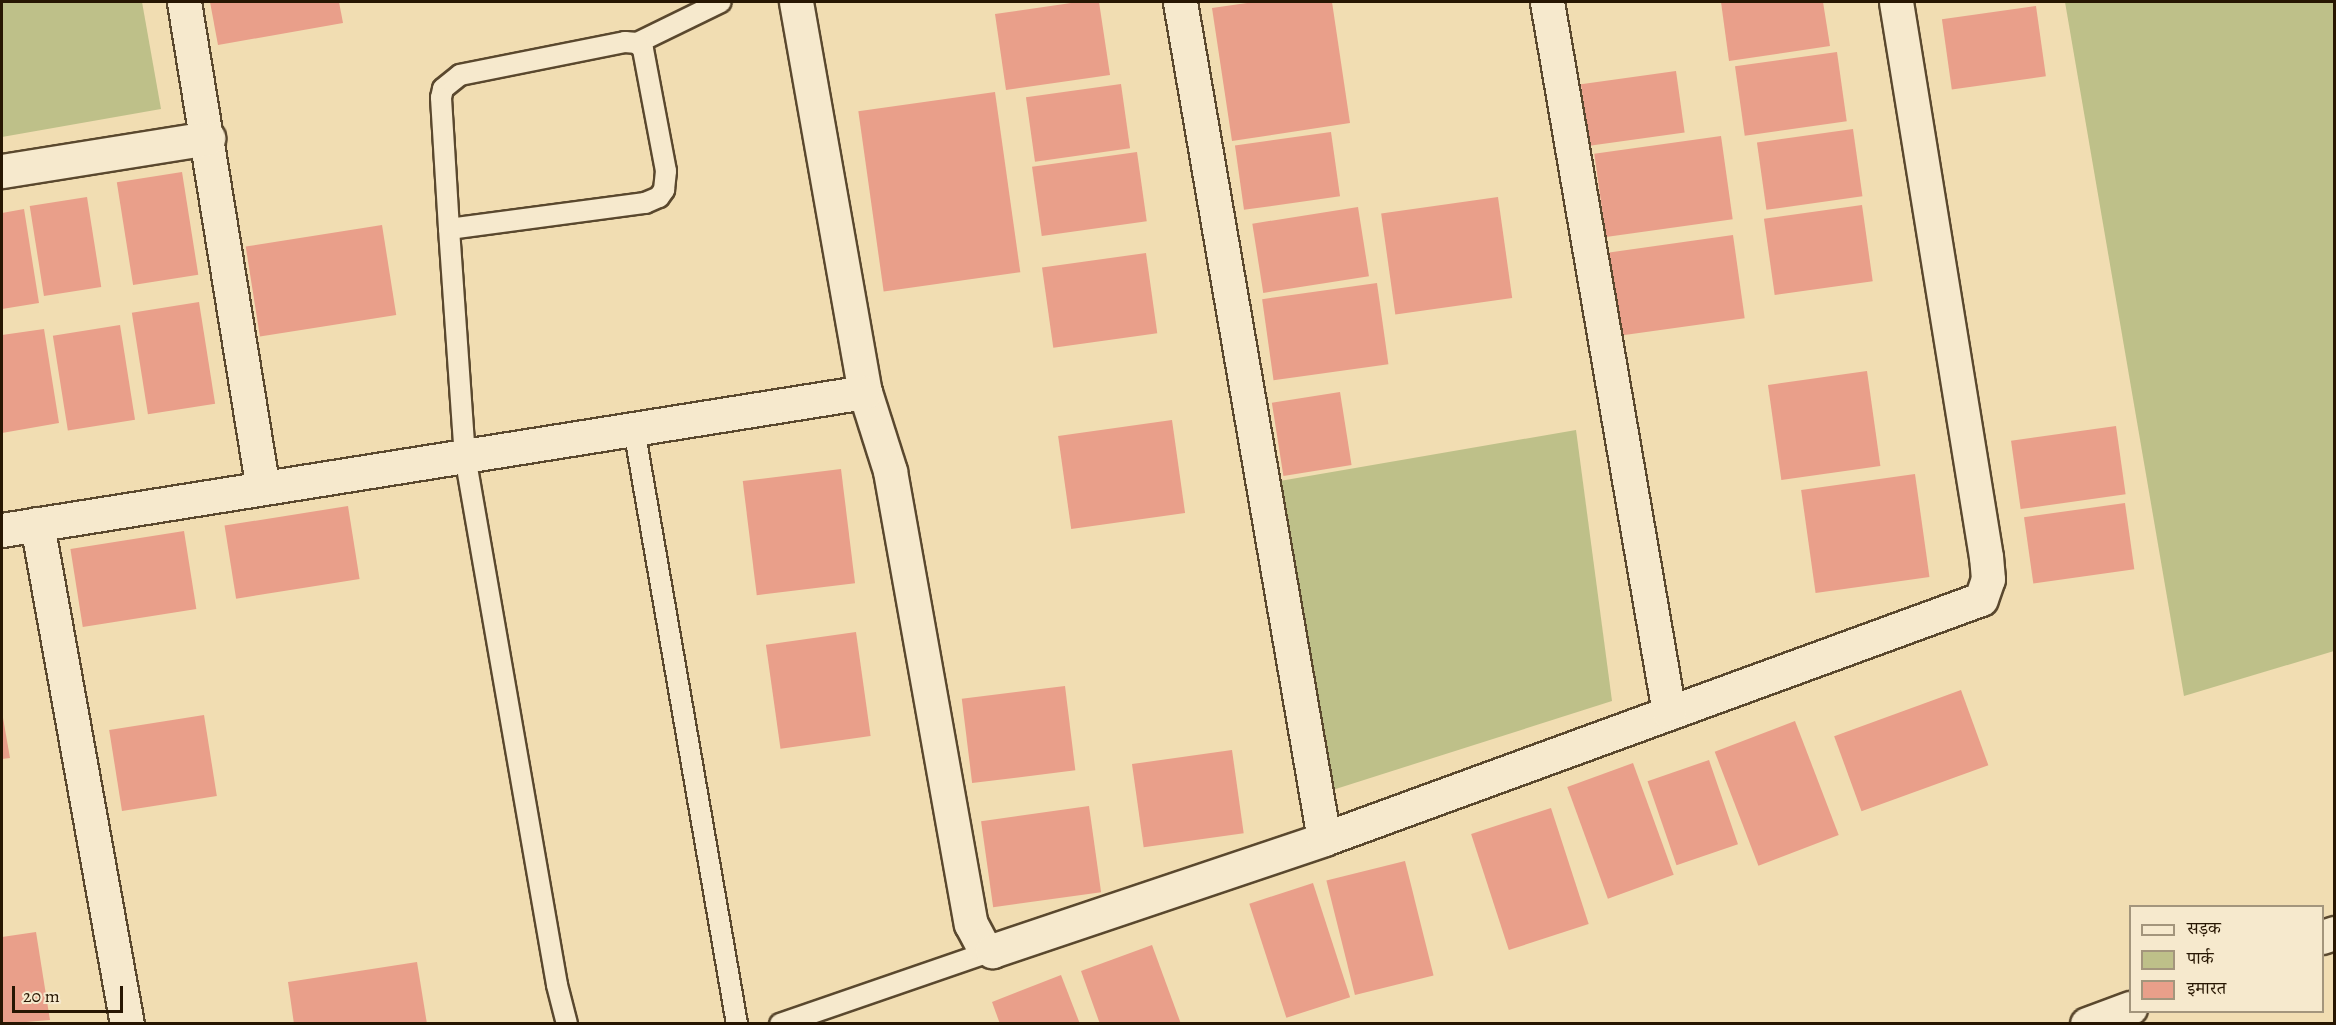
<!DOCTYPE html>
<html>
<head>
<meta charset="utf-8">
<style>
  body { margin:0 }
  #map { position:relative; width:2336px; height:1025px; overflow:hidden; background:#f1ddb2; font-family:Alegreya,"Noto Serif Devanagari",serif }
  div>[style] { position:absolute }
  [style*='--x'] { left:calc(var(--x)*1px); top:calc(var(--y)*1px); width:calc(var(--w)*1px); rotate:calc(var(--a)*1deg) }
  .green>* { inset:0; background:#bec089 }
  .building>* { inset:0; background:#e99f8a; transform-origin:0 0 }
  .roads { filter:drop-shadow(2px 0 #5a482e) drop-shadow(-2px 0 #5a482e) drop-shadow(0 2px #5a482e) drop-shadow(0 -2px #5a482e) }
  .service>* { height:20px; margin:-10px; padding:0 10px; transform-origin:10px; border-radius:10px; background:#f6e9cd }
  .minor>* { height:33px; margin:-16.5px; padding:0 16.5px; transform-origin:16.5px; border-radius:16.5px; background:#f6e9cd }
  .tertiary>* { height:33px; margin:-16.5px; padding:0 16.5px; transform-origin:16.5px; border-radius:16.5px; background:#f6e9cd }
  span { translate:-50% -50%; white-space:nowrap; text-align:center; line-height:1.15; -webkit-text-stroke:6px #f6e9cd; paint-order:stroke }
  .frame { position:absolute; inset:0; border:3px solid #271602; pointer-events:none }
  .legend { position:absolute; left:2129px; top:905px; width:195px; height:108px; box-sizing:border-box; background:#f6e9cd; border:2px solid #a3957c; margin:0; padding:8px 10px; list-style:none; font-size:18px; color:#271602 }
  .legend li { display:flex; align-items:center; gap:12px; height:30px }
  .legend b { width:30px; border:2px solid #a3957c }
  .scale { position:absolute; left:12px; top:986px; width:111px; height:27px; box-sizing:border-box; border:3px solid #271602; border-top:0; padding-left:8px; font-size:18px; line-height:21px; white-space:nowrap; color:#271602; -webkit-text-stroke:4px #f6e9cd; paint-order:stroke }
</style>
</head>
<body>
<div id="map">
  <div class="green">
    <i style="clip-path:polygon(2px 2px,142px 2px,161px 109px,2px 137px)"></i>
    <i style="clip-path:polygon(2065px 2px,2334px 2px,2334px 651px,2184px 696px)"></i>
    <i style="clip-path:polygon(1576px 430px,1612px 701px,1320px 794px,1274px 482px)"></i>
  </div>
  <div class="building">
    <i style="clip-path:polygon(210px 2px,339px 2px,343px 23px,218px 45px)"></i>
    <i style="clip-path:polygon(1078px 2px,1099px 2px,1110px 75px,1006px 90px,995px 14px)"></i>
    <i style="clip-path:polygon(1254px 2px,1332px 2px,1350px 123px,1232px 141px,1212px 8px)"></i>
    <i style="clip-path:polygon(1721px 2px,1823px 2px,1830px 46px,1729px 61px)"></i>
    <i style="left:2036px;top:6px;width:71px;height:95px;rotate:82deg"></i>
    <i style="left:1837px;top:52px;width:70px;height:103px;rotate:82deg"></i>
    <i style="left:1676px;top:71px;width:62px;height:96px;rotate:82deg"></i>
    <i style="left:1121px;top:84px;width:65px;height:96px;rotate:82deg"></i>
    <i style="left:995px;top:92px;width:182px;height:138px;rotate:82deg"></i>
    <i style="left:1853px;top:129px;width:68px;height:97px;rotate:82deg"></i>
    <i style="left:1331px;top:132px;width:65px;height:97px;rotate:82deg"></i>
    <i style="left:1721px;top:136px;width:84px;height:128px;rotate:82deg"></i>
    <i style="left:1137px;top:152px;width:70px;height:106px;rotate:82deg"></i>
    <i style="left:182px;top:172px;width:104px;height:66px;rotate:81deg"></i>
    <i style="left:87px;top:197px;width:91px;height:58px;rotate:81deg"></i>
    <i style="left:1498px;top:197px;width:102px;height:118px;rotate:82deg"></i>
    <i style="left:1862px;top:205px;width:77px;height:99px;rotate:82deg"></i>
    <i style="left:1358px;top:207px;width:70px;height:107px;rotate:81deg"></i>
    <i style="clip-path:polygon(24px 209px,39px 303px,2px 309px,2px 213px)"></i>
    <i style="left:382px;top:225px;width:91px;height:138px;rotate:81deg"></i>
    <i style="left:1733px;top:235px;width:84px;height:125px;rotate:82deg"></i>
    <i style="left:1146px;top:253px;width:81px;height:105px;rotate:82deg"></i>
    <i style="left:1377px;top:283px;width:82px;height:116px;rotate:82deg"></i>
    <i style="left:199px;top:302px;width:103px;height:68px;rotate:81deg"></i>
    <i style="left:120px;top:325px;width:96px;height:68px;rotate:81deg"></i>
    <i style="clip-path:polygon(44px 329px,59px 423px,2px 433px,2px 335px)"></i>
    <i style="left:1867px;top:371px;width:96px;height:100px;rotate:82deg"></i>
    <i style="left:1340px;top:392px;width:74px;height:69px;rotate:81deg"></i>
    <i style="left:1172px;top:420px;width:94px;height:115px;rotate:82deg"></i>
    <i style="left:2116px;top:426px;width:69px;height:106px;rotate:82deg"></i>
    <i style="left:841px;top:469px;width:115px;height:99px;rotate:83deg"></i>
    <i style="left:1915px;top:474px;width:104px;height:115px;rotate:82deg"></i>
    <i style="left:2125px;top:503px;width:67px;height:102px;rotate:82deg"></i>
    <i style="left:348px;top:506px;width:74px;height:125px;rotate:81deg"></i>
    <i style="left:184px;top:531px;width:79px;height:115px;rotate:81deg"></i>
    <i style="left:856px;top:632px;width:105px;height:91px;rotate:82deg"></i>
    <i style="left:1065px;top:686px;width:85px;height:104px;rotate:83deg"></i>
    <i style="left:1961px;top:690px;width:80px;height:135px;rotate:70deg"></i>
    <i style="clip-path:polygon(2px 712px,10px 758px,2px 759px)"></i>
    <i style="left:204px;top:715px;width:82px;height:96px;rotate:81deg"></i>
    <i style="left:1795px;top:721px;width:122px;height:86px;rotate:69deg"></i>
    <i style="left:1232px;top:750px;width:84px;height:101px;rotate:82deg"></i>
    <i style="left:1709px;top:760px;width:89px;height:65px;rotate:71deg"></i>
    <i style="left:1633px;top:763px;width:119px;height:70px;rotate:70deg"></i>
    <i style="left:1089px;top:806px;width:87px;height:109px;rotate:82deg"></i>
    <i style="left:1551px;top:808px;width:122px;height:84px;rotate:72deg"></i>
    <i style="left:1405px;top:861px;width:118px;height:81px;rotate:76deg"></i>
    <i style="left:1313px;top:883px;width:120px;height:67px;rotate:72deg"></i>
    <i style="clip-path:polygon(36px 932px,50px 1020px,2px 1024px,2px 937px)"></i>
    <i style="clip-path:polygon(1152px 945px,1181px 1024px,1100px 1024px,1081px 971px)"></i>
    <i style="clip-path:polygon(417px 962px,427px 1024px,294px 1024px,288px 982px)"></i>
    <i style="clip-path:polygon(1061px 975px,1080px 1024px,1000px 1024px,992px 1002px)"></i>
  </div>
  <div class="roads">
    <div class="service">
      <i style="--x:637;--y:43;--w:93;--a:-26"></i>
      <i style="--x:449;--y:229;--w:198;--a:-7.6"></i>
      <i style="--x:645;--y:203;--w:15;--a:-23"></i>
      <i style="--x:659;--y:197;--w:9;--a:-54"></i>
      <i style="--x:664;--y:190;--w:19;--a:-84"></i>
      <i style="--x:666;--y:171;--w:124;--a:-100.7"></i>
      <i style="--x:643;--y:49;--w:8;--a:-135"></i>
      <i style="--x:637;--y:43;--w:12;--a:-175"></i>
      <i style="--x:625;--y:42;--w:168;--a:168.7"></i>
      <i style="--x:460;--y:75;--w:22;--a:141"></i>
      <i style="--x:443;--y:89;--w:9;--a:103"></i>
      <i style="--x:441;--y:98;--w:131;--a:86.5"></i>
      <i style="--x:449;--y:229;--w:228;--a:86"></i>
      <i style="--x:465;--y:456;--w:537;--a:80.13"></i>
      <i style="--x:557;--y:985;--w:40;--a:75.6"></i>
      <i style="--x:634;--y:429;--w:604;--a:80.18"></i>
      <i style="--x:780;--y:1024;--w:224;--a:-19"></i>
    </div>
    <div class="minor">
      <i style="--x:184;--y:2;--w:492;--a:80.8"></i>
      <i style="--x:796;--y:2;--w:396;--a:80"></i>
      <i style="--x:865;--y:392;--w:83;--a:72.4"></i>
      <i style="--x:890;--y:471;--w:460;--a:79.9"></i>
      <i style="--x:971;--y:924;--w:24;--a:62"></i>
      <i style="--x:982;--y:945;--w:12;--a:31"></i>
      <i style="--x:992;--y:951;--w:350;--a:-18.6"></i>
      <i style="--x:1324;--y:839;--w:699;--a:-20.07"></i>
      <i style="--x:1981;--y:599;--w:21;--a:-71"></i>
      <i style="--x:1988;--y:579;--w:22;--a:-95"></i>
      <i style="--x:1986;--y:557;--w:562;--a:-99.21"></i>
      <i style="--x:1180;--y:2;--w:849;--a:80.24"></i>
      <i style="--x:1547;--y:2;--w:721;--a:80.26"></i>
      <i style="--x:2;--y:171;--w:209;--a:-9.1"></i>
      <i style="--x:37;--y:524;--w:508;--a:79.8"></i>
      <i style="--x:2;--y:530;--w:874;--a:-9.09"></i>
    </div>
    <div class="tertiary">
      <i style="--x:2322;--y:937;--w:13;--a:-18"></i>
      <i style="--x:2087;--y:1024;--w:46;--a:-20.4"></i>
    </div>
  </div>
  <div class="frame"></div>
  <ul class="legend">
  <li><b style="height:8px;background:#f6e9cd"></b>सड़क</li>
  <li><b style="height:16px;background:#bec089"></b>पार्क</li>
  <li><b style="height:16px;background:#e99f8a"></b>इमारत</li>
  </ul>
  <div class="scale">20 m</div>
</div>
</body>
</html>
